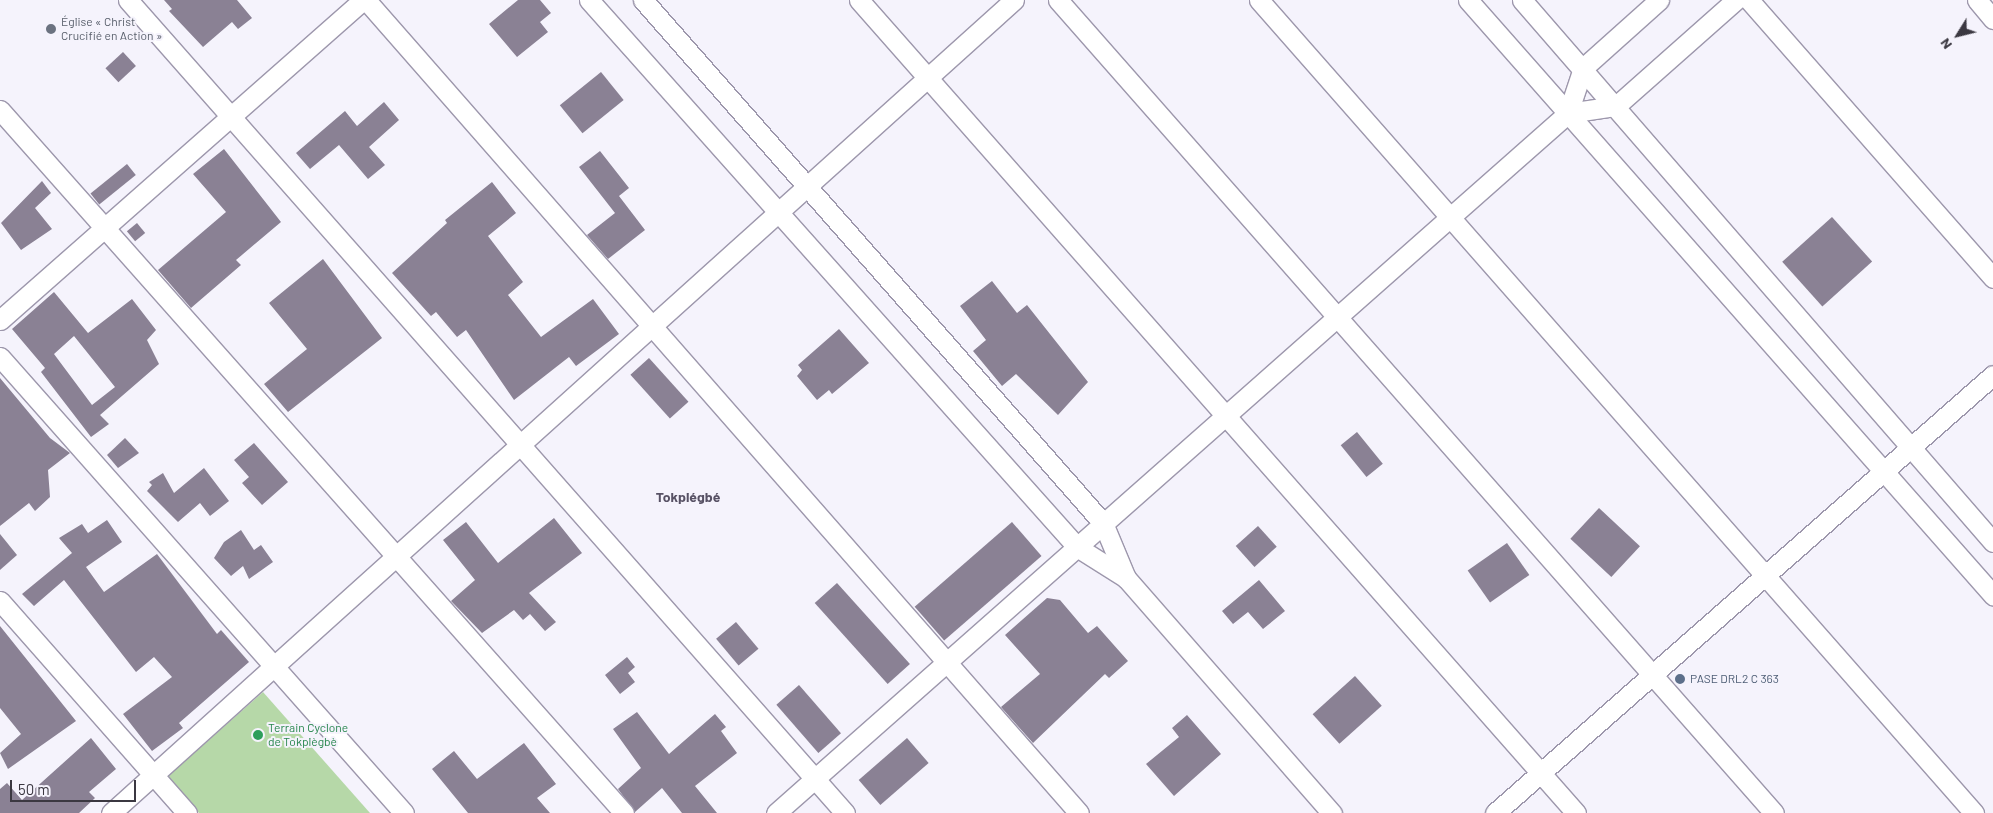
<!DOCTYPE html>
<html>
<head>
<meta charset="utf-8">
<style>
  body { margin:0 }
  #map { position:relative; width:1993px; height:813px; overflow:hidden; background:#f5f3fc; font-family:Barlow,sans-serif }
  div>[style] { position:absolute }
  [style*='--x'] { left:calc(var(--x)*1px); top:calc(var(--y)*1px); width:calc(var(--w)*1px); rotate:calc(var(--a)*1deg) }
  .green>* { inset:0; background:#b6d8a8 }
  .building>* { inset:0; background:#8a8194; transform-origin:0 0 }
  .roads { filter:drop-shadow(1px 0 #9d97ac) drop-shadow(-1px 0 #9d97ac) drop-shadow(0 1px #9d97ac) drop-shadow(0 -1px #9d97ac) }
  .street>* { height:19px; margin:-9.5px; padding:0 9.5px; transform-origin:9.5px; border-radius:9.5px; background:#fff }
  .dots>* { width:14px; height:14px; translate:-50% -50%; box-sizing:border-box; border:2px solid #f5f3fc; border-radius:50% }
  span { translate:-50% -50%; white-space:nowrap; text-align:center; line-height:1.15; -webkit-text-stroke:4px #f5f3fc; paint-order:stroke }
  .worship-label { font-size:12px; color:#5b616d }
  .left { translate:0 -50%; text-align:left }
  .service-label { font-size:12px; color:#4e5e75 }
  .leisure-label { font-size:12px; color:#27864d }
  .neighbourhood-label { font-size:14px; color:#585265; font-weight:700 }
  .north { position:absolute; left:1933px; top:10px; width:50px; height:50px; -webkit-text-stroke:4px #f5f3fc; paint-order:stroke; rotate:234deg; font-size:14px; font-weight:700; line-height:20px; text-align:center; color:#3b3841 }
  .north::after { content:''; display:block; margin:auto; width:18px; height:22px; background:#3b3841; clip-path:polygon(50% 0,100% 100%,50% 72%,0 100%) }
  .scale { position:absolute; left:10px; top:780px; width:126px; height:22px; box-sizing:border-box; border:2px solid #3b3841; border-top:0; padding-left:6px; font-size:15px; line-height:18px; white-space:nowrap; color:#3b3841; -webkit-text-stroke:4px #f5f3fc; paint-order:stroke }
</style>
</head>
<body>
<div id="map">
  <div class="green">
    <i style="clip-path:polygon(263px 692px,370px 813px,199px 813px,167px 777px)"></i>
  </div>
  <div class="building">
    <i style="clip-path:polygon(164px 0,237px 0,252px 18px,238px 29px,232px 22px,203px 47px,169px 11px,172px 9px)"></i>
    <i style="clip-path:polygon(518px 0,540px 0,551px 13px,540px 22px,548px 32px,517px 57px,489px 24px)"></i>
    <i style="left:123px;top:52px;width:19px;height:24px;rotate:47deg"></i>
    <i style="left:601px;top:72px;width:36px;height:53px;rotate:51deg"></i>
    <i style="clip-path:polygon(384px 102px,399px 120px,369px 147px,385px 165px,368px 179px,339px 145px,310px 169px,296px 153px,345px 111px,357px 126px)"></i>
    <i style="clip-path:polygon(224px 149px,281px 222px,236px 260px,241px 265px,191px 308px,158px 270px,226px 212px,193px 174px)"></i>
    <i style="clip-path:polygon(600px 151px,629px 188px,619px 196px,645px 230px,608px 259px,587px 235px,615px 213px,579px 167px)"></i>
    <i style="left:127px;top:164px;width:14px;height:47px;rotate:51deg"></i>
    <i style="clip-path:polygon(42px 181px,51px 193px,35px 208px,52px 229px,21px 250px,1px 223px)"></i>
    <i style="clip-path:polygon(492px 182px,516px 213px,488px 236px,523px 282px,508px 295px,541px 337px,593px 299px,619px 334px,576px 366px,569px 357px,514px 400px,466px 330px,457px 337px,436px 312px,431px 316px,392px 273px,447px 223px,445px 220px)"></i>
    <i style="left:1832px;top:217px;width:60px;height:67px;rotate:48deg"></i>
    <i style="left:137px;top:223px;width:13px;height:13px;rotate:51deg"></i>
    <i style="clip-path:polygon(323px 259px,382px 338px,288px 412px,264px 384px,307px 349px,269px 303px)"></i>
    <i style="clip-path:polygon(992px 281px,1017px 313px,1027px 305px,1088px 382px,1058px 415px,1016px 374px,1002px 386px,973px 351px,986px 340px,960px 306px)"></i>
    <i style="clip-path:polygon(evenodd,54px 292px,88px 333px,132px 299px,156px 330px,147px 340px,159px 364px,100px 415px,109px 424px,91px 437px,41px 372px,45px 368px,12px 329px,54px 292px,74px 336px,115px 387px,92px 405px,54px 354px,74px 336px)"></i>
    <i style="clip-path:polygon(839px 329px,869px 363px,832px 394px,829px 390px,817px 400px,797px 376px,802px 370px,798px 365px)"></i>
    <i style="left:649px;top:358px;width:59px;height:25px;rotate:48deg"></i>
    <i style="clip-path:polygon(0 378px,50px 438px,70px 453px,48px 470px,50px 497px,35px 511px,29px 503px,0 526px)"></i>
    <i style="left:1357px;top:432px;width:41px;height:21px;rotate:51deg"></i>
    <i style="clip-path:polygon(125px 438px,139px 453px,118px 468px,107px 455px)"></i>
    <i style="clip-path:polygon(254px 443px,288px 482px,262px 505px,242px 483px,249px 477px,234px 460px)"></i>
    <i style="clip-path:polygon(204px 468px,229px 501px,210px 516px,200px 503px,178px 522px,147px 491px,152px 485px,149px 482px,163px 473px,174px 493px)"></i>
    <i style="left:1599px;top:508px;width:56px;height:42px;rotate:43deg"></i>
    <i style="clip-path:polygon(554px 518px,582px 553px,529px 593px,556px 622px,545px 631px,530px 614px,523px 620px,514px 610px,482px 633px,451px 601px,475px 580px,443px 540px,466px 522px,498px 563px)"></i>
    <i style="clip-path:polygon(107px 520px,122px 542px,86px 567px,104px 592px,157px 554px,217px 634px,221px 630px,249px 662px,179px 723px,183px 728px,152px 751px,123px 714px,172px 677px,154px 657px,136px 672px,64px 580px,34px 606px,22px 594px,72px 553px,59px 538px,82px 524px,88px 533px)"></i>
    <i style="left:1012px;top:522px;width:45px;height:129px;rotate:49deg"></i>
    <i style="left:1258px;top:526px;width:28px;height:30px;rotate:48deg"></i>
    <i style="clip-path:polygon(241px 530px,254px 550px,261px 545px,273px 562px,249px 579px,243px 566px,231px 576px,214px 558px,224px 542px)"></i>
    <i style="clip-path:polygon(0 534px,17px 555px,0 570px)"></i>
    <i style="left:1507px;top:543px;width:39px;height:48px;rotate:55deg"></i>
    <i style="clip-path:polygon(1259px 580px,1285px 611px,1263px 629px,1248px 612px,1233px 624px,1222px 611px)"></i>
    <i style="left:837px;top:583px;width:109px;height:30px;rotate:48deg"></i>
    <i style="clip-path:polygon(1047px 598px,1060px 600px,1088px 633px,1097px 626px,1128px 661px,1109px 678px,1105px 674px,1033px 743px,1001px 707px,1040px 674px,1005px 635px)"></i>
    <i style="left:736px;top:622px;width:35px;height:26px;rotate:50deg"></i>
    <i style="clip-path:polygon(0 626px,76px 721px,8px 769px,0 753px,21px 734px,0 708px)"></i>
    <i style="clip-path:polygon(627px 657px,635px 667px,628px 673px,635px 682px,620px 694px,605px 675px)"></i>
    <i style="left:1355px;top:676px;width:40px;height:57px;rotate:48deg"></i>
    <i style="left:799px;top:685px;width:64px;height:30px;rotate:49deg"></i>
    <i style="clip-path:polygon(637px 712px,669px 754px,715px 714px,726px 727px,721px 731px,737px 753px,695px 786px,717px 813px,682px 813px,662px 788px,635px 812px,618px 789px,641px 768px,613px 729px)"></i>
    <i style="clip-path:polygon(1187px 715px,1221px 754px,1174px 796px,1146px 764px,1179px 737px,1172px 728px)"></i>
    <i style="clip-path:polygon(91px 738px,116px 769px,89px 792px,95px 798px,79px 813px,0 813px,0 789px,7px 783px,22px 800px)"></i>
    <i style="left:907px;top:738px;width:33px;height:64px;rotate:49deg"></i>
    <i style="clip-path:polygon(524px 743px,556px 784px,537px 798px,550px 813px,468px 813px,432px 769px,454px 751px,477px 779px)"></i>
  </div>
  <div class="roads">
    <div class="street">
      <i style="--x:128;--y:0;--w:1084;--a:48.59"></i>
      <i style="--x:366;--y:0;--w:1081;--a:48.75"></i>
      <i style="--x:589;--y:0;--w:733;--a:48.26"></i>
      <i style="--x:1077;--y:547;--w:58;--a:32.3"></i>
      <i style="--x:1126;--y:578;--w:313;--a:48.8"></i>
      <i style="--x:643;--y:0;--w:697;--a:48.67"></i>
      <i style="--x:1103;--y:523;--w:60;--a:67.3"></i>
      <i style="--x:859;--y:0;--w:1084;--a:48.59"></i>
      <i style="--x:1058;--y:0;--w:1083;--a:48.63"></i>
      <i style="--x:1259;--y:0;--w:1083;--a:48.67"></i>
      <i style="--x:1468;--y:0;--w:794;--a:48.58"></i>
      <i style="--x:1522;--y:0;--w:718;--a:49.01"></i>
      <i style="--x:1749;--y:0;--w:370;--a:48.7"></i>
      <i style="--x:1977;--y:0;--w:25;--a:50"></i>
      <i style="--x:0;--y:110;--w:940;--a:48.41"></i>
      <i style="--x:1568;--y:113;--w:49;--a:-8.3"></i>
      <i style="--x:1616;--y:106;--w:160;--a:-41.5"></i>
      <i style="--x:0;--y:320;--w:484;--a:-41.4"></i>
      <i style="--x:0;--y:357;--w:609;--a:48.46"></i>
      <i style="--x:0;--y:601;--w:283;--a:48.6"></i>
      <i style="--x:111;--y:813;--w:1215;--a:-42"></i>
      <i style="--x:776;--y:813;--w:1057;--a:-41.47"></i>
      <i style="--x:1568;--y:113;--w:47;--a:-71.6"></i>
      <i style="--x:1583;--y:68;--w:102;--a:-41.8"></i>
      <i style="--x:1495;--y:813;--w:663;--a:-41.33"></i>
    </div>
  </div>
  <div class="dots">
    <i style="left:51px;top:29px;background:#6b7280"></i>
    <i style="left:1680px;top:679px;background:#5c6f8a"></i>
    <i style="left:258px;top:735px;background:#2e9e5b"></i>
  </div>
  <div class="worship-label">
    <span class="left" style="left:61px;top:29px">Église « Christ<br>Crucifié en Action »</span>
  </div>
  <div class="service-label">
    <span class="left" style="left:1690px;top:679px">PASE DRL2 C 363</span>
  </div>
  <div class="leisure-label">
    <span class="left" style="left:268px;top:735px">Terrain Cyclone<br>de Tokplègbè</span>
  </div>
  <div class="neighbourhood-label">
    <span style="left:688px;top:497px">Tokplégbé</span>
  </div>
  <div class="north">N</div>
  <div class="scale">50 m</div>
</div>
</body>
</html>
